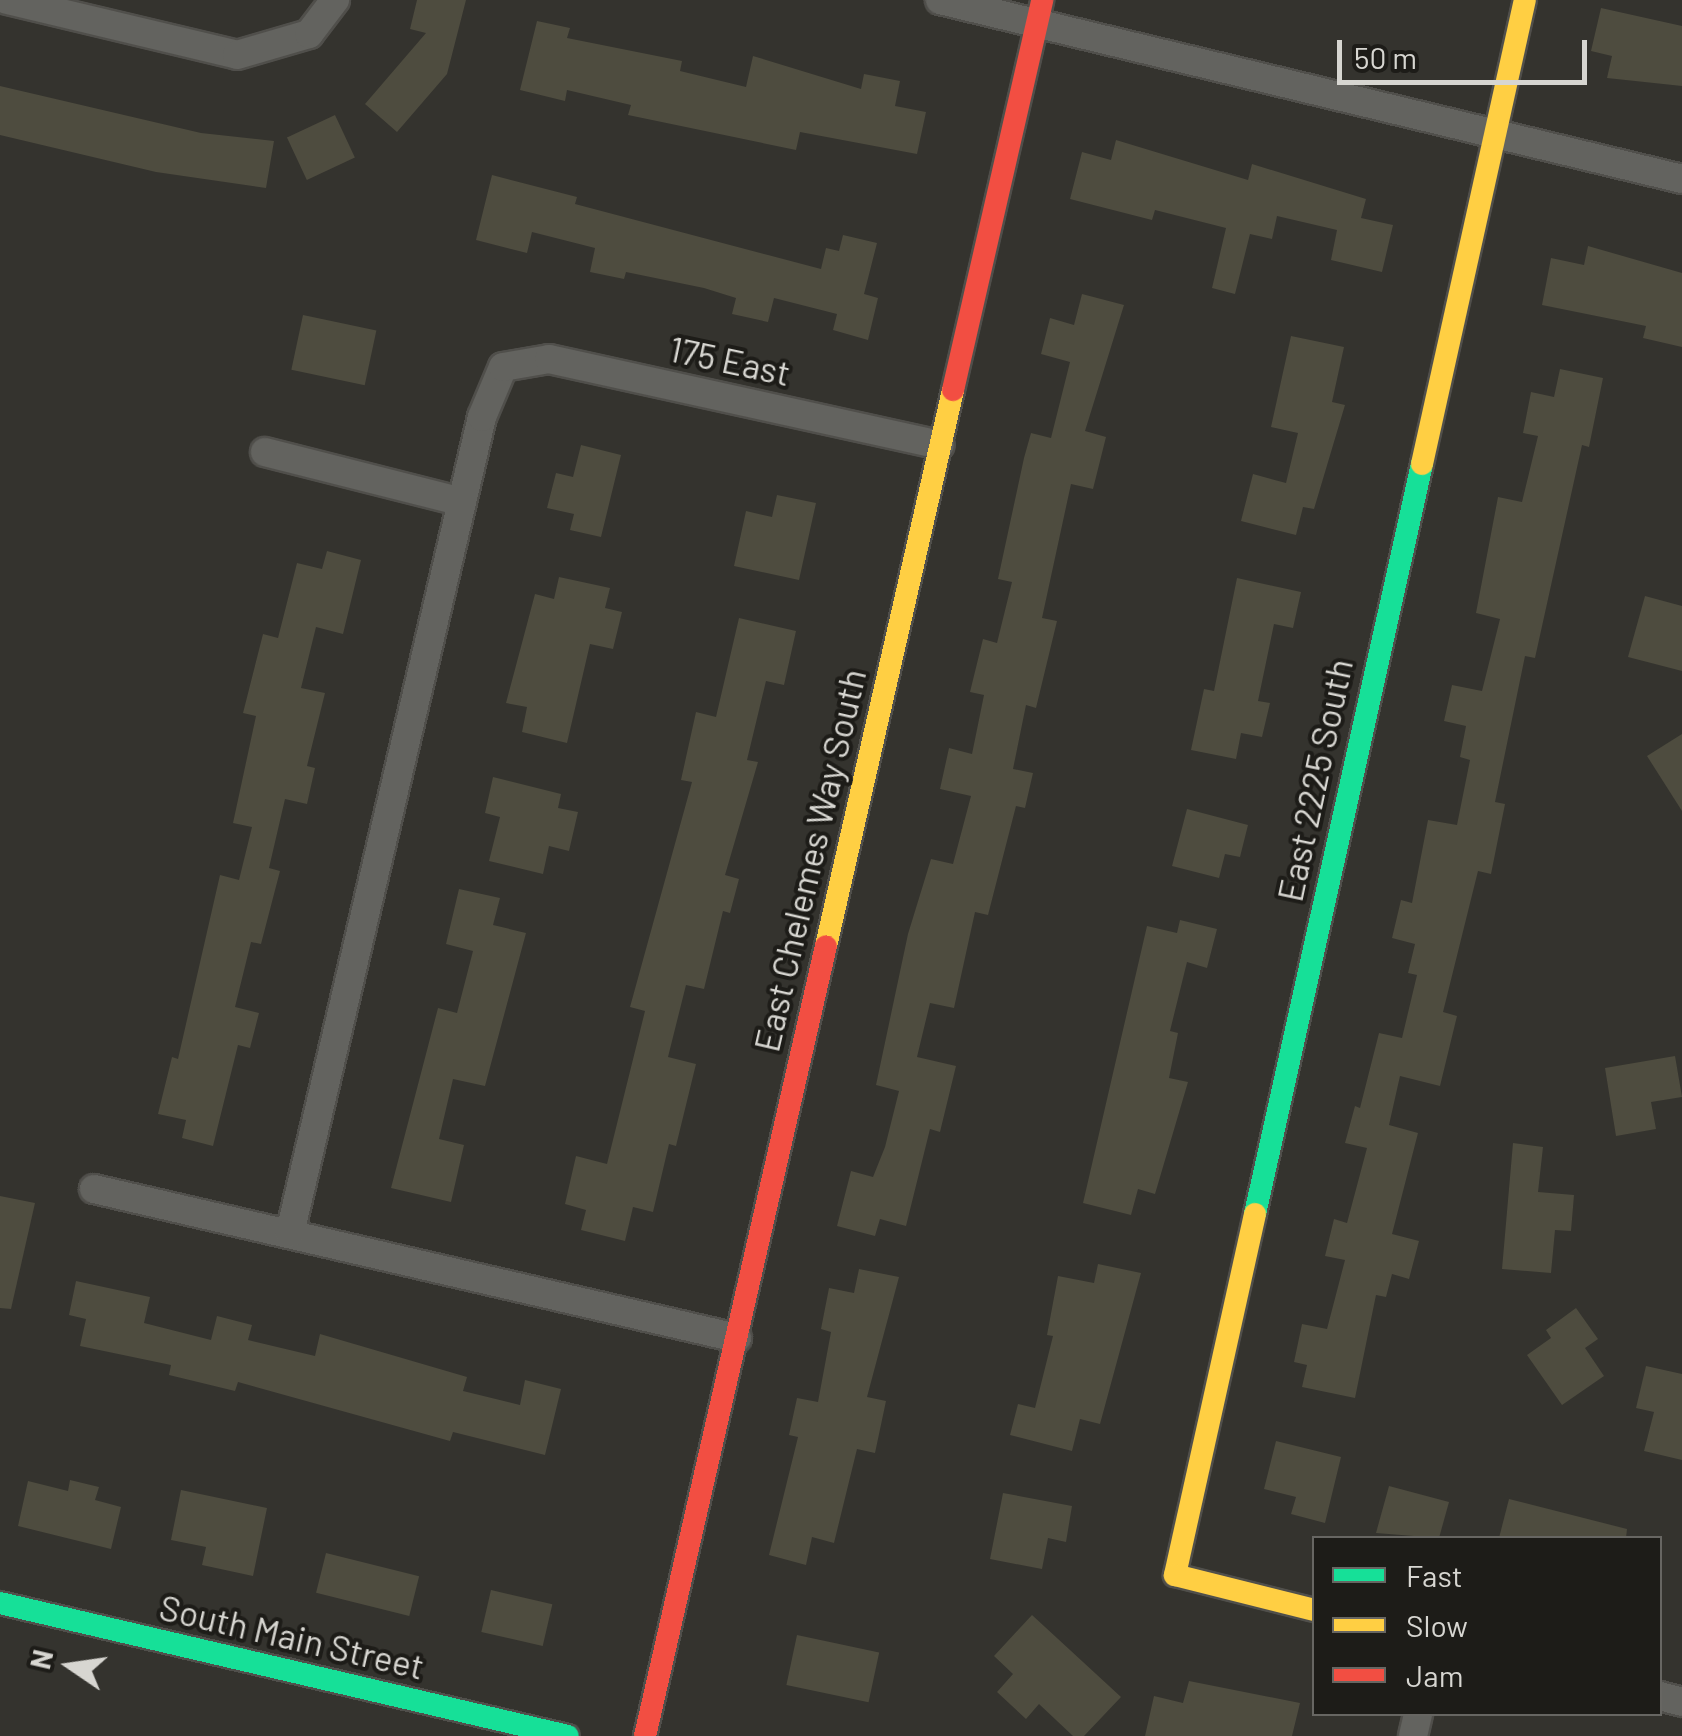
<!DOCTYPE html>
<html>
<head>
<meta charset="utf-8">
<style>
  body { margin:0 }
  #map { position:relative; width:1682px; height:1736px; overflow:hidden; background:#34332e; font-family:Barlow,sans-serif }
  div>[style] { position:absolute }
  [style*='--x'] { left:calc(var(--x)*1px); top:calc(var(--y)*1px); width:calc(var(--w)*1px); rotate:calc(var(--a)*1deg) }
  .building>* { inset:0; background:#4e4c3f; transform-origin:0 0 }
  .roads { filter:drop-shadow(2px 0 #504f4b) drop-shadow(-2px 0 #504f4b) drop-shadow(0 2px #504f4b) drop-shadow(0 -2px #504f4b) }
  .street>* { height:28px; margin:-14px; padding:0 14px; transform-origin:14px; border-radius:14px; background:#63635f }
  .fast>* { height:22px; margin:-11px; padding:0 11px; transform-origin:11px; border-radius:11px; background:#16e098 }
  .slow>* { height:22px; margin:-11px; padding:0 11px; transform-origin:11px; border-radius:11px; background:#ffcf43 }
  .jam>* { height:22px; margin:-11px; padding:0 11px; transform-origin:11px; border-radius:11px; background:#f24e42 }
  span { translate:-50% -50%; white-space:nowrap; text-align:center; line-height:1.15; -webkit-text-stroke:8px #1d1c18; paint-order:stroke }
  .street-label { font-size:35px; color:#d7d6d1 }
  .legend { position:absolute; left:1312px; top:1536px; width:350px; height:180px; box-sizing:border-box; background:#1d1c18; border:2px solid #676662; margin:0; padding:12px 18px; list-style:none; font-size:30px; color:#d7d6d1 }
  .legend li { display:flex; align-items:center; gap:20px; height:50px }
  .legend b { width:50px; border:2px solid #676662 }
  .north { position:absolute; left:20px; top:1616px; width:100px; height:100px; -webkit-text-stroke:8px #1d1c18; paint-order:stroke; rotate:283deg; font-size:28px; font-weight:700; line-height:40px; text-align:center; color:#d7d6d1 }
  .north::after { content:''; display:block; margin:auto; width:35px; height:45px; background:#d7d6d1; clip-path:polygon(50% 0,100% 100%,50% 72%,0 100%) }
  .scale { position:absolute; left:1337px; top:40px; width:250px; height:45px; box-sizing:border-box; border:5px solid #d7d6d1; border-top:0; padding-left:12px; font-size:30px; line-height:35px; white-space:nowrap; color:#d7d6d1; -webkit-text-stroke:8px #1d1c18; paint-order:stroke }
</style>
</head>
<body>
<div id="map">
  <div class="building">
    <i style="clip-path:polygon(417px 0,466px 0,447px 74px,397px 132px,365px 104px,426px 33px,410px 29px)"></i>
    <i style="clip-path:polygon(1601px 8px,1682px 26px,1682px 86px,1607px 78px,1612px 56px,1591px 51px)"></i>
    <i style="clip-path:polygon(537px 21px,570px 28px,567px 38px,682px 61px,680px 71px,746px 87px,753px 56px,861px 89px,864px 74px,900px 81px,895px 106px,926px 112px,917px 154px,800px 132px,796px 150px,628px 115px,631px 105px,567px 90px,565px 101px,520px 90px)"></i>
    <i style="clip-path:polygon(0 86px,201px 133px,274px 141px,266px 188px,156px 172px,0 135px)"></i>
    <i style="left:335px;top:115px;width:47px;height:53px;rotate:65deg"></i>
    <i style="clip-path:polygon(1116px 140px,1248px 180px,1252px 164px,1366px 199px,1361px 218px,1393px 225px,1382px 272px,1331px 260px,1337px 230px,1277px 216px,1272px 239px,1250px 234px,1235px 294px,1212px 288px,1226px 228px,1155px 210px,1152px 220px,1070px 199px,1082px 152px,1111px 160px)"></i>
    <i style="clip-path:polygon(492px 175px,577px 197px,575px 204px,821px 269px,826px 248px,839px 251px,843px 235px,877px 243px,864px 294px,878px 298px,868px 340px,833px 330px,837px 314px,774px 298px,768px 322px,732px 314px,736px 298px,704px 288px,626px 272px,624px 279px,590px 272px,595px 248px,532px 232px,527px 253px,476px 240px)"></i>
    <i style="clip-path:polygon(1588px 246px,1682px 273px,1682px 347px,1643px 338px,1646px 326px,1542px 305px,1551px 258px,1584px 265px)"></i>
    <i style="clip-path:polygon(1082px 294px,1124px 305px,1085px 431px,1106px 437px,1093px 489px,1071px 484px,1042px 618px,1057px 621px,1036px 708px,1026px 705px,1013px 769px,1033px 773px,1025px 808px,1016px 806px,988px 915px,975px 912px,954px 1008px,930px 1003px,917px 1057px,956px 1066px,940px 1132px,930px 1129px,906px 1226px,880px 1219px,875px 1236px,837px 1226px,851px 1171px,873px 1177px,885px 1147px,899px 1091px,876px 1085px,908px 934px,931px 859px,953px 864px,971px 796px,940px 789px,949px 748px,972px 754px,984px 695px,970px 692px,983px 639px,997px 643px,1012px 582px,998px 579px,1024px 458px,1031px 433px,1051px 438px,1070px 362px,1041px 354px,1050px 318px,1074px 325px)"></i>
    <i style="left:303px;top:315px;width:75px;height:56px;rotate:12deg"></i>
    <i style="clip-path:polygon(1291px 336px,1344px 347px,1332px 402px,1345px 405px,1314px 509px,1303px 507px,1296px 535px,1241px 521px,1253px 474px,1286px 483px,1298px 433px,1271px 427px)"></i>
    <i style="clip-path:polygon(1560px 369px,1603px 378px,1589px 447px,1582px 445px,1535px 658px,1525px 656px,1495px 802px,1505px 804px,1491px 874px,1478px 871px,1443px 1012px,1457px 1016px,1440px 1086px,1400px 1076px,1389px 1125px,1418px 1133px,1392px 1234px,1419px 1241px,1409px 1279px,1392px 1274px,1386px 1297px,1376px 1295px,1355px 1398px,1302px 1387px,1307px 1365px,1294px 1362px,1302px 1324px,1327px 1329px,1345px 1260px,1325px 1256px,1334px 1219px,1347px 1223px,1367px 1148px,1345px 1143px,1355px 1106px,1360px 1108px,1379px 1033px,1402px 1038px,1417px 975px,1408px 973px,1415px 944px,1392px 938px,1401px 900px,1412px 903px,1428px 820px,1457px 825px,1470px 760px,1460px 757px,1466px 726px,1444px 721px,1452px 685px,1482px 691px,1500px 619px,1476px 613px,1498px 497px,1522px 502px,1538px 436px,1523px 433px,1531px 392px,1554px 397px)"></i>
    <i style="clip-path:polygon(581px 445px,621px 455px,601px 537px,570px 530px,574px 514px,547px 508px,556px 473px,573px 477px)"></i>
    <i style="clip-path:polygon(777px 495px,816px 503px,799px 580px,734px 566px,746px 511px,772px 517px)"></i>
    <i style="clip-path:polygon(327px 551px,361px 560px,343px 634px,316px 627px,301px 688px,325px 693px,307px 766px,315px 768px,307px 804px,285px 799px,269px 868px,280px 871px,261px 944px,251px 942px,235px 1007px,259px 1013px,250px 1048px,238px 1045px,213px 1146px,182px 1138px,186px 1120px,158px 1114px,172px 1057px,178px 1059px,220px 875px,239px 880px,252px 827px,233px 823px,256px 716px,243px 713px,263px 634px,278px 638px,297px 563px,322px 569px)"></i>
    <i style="clip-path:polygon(559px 577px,610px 588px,605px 608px,622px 612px,613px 649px,590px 644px,567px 743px,522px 732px,527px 707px,506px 703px,535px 594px,554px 599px)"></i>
    <i style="clip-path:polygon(1237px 578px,1301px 592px,1293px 628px,1274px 624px,1258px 701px,1270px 703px,1262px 737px,1241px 733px,1236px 759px,1191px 750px,1204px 689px,1214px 691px)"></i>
    <i style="clip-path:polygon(1645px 596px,1682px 606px,1682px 671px,1628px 657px)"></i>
    <i style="clip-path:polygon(739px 618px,796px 631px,784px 685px,766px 681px,747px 760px,758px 762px,725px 875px,739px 879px,730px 913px,723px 911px,704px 989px,686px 985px,668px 1057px,696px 1064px,676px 1146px,669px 1144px,653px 1212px,633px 1207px,625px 1241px,581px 1230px,586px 1210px,565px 1204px,576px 1156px,607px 1164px,645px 1011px,630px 1007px,692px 782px,681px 780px,696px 712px,716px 717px)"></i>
    <i style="clip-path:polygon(1682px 734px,1682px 811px,1647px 756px)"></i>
    <i style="clip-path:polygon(493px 777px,561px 794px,558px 808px,578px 812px,569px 851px,549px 846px,543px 874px,489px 861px,500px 817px,485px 813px)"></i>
    <i style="clip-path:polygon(1187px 809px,1248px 825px,1240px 857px,1225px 854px,1219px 878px,1172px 866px)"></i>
    <i style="clip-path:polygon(459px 889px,500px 898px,493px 925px,526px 933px,485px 1086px,453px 1079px,439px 1139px,464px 1145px,451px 1202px,391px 1188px,438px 1008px,457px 1013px,473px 951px,446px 944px)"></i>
    <i style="clip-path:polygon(1180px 920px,1217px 929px,1207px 968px,1187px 962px,1170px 1031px,1178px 1033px,1169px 1078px,1188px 1082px,1155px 1194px,1138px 1189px,1131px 1215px,1083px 1203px,1147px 926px,1177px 933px)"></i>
    <i style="clip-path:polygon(1675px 1056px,1682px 1097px,1651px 1102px,1656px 1129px,1616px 1136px,1605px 1068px)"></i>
    <i style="clip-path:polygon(1513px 1143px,1543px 1147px,1538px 1192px,1574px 1195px,1571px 1231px,1555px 1230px,1551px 1273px,1502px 1269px)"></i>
    <i style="clip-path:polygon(0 1196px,35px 1203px,11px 1309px,0 1308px)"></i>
    <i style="clip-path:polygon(1098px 1264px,1141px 1273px,1100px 1424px,1080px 1419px,1072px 1451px,1010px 1435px,1018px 1404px,1035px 1408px,1053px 1336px,1047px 1335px,1058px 1276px,1094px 1283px)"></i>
    <i style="clip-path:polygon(859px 1269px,899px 1277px,867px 1397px,886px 1401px,875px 1453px,857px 1449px,834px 1543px,812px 1537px,806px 1565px,769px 1555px,798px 1437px,789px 1435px,797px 1398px,818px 1402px,831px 1332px,821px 1329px,829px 1288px,854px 1293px)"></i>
    <i style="clip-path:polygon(76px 1281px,150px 1297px,144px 1323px,211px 1340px,217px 1316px,252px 1325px,248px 1340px,315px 1356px,320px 1334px,467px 1377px,463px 1391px,520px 1405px,525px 1380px,561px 1389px,545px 1455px,453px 1432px,450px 1441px,238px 1382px,235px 1391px,169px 1375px,171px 1365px,80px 1346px,86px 1319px,69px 1315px)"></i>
    <i style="clip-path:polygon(1576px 1308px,1598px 1339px,1585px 1348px,1604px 1376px,1562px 1405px,1527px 1355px,1551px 1338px,1546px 1330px)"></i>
    <i style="clip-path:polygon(1646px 1366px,1682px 1374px,1682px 1460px,1644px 1451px,1654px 1412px,1636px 1408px)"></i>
    <i style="clip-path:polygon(1276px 1441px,1341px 1457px,1325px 1523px,1291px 1514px,1296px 1497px,1264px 1489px)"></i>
    <i style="clip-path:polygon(70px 1480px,99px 1487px,95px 1500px,121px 1507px,111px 1549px,18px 1526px,28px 1481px,68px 1491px)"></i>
    <i style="clip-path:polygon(1389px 1486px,1449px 1502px,1439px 1538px,1376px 1533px)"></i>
    <i style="clip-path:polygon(181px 1490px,267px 1508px,253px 1576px,202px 1565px,206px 1547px,171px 1540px)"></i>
    <i style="clip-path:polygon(1003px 1493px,1072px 1506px,1066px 1542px,1048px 1538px,1042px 1569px,990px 1559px)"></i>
    <i style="clip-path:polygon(1509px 1499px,1627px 1529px,1626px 1538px,1499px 1538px)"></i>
    <i style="left:326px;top:1553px;width:96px;height:41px;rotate:14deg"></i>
    <i style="left:491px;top:1590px;width:63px;height:43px;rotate:13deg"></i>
    <i style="clip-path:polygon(1032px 1615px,1121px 1697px,1084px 1736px,1073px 1736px,1039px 1704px,1026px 1719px,997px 1692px,1013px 1674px,994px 1656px)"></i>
    <i style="left:797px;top:1635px;width:84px;height:51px;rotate:12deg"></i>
    <i style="clip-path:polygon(1189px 1681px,1300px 1703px,1292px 1736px,1145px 1736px,1154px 1696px,1183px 1703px)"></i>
  </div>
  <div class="roads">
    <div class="street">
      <i style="--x:7;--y:0;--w:236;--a:13.4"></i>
      <i style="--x:237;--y:55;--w:75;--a:-16.3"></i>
      <i style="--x:309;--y:34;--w:43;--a:-52.6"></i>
      <i style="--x:940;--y:0;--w:763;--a:13.56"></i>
      <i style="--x:265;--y:452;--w:203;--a:14.2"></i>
      <i style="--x:94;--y:1189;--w:660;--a:13.05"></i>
      <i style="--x:290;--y:1233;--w:838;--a:-76.76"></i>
      <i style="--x:482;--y:417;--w:54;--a:-67.2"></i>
      <i style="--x:503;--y:367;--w:47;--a:-9.9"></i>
      <i style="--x:549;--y:359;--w:400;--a:12.4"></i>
      <i style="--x:1660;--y:1696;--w:23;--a:15"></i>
      <i style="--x:1413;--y:1736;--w:23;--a:-77"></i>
    </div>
    <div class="fast">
      <i style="--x:1255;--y:1214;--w:768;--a:-77.45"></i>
      <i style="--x:0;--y:1603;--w:583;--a:13.18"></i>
    </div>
    <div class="slow">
      <i style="--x:1422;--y:464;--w:475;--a:-77.5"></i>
      <i style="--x:826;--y:946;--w:570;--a:-77.13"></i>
      <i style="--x:1255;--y:1214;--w:370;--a:102.5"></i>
      <i style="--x:1175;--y:1575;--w:143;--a:14.1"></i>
    </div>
    <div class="jam">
      <i style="--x:953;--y:390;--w:400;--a:-77.1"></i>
      <i style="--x:645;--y:1736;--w:810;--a:-77.1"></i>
    </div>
  </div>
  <div class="street-label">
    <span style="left:730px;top:360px;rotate:12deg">175 East</span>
    <span style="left:1314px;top:780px;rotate:-78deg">East 2225 South</span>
    <span style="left:809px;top:860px;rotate:-77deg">East Chelemes Way South</span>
    <span style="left:292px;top:1636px;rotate:13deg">South Main Street</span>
  </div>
  <ul class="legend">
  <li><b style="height:12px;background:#16e098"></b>Fast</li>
  <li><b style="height:12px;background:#ffcf43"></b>Slow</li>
  <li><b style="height:12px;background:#f24e42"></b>Jam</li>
  </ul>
  <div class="north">N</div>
  <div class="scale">50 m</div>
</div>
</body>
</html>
